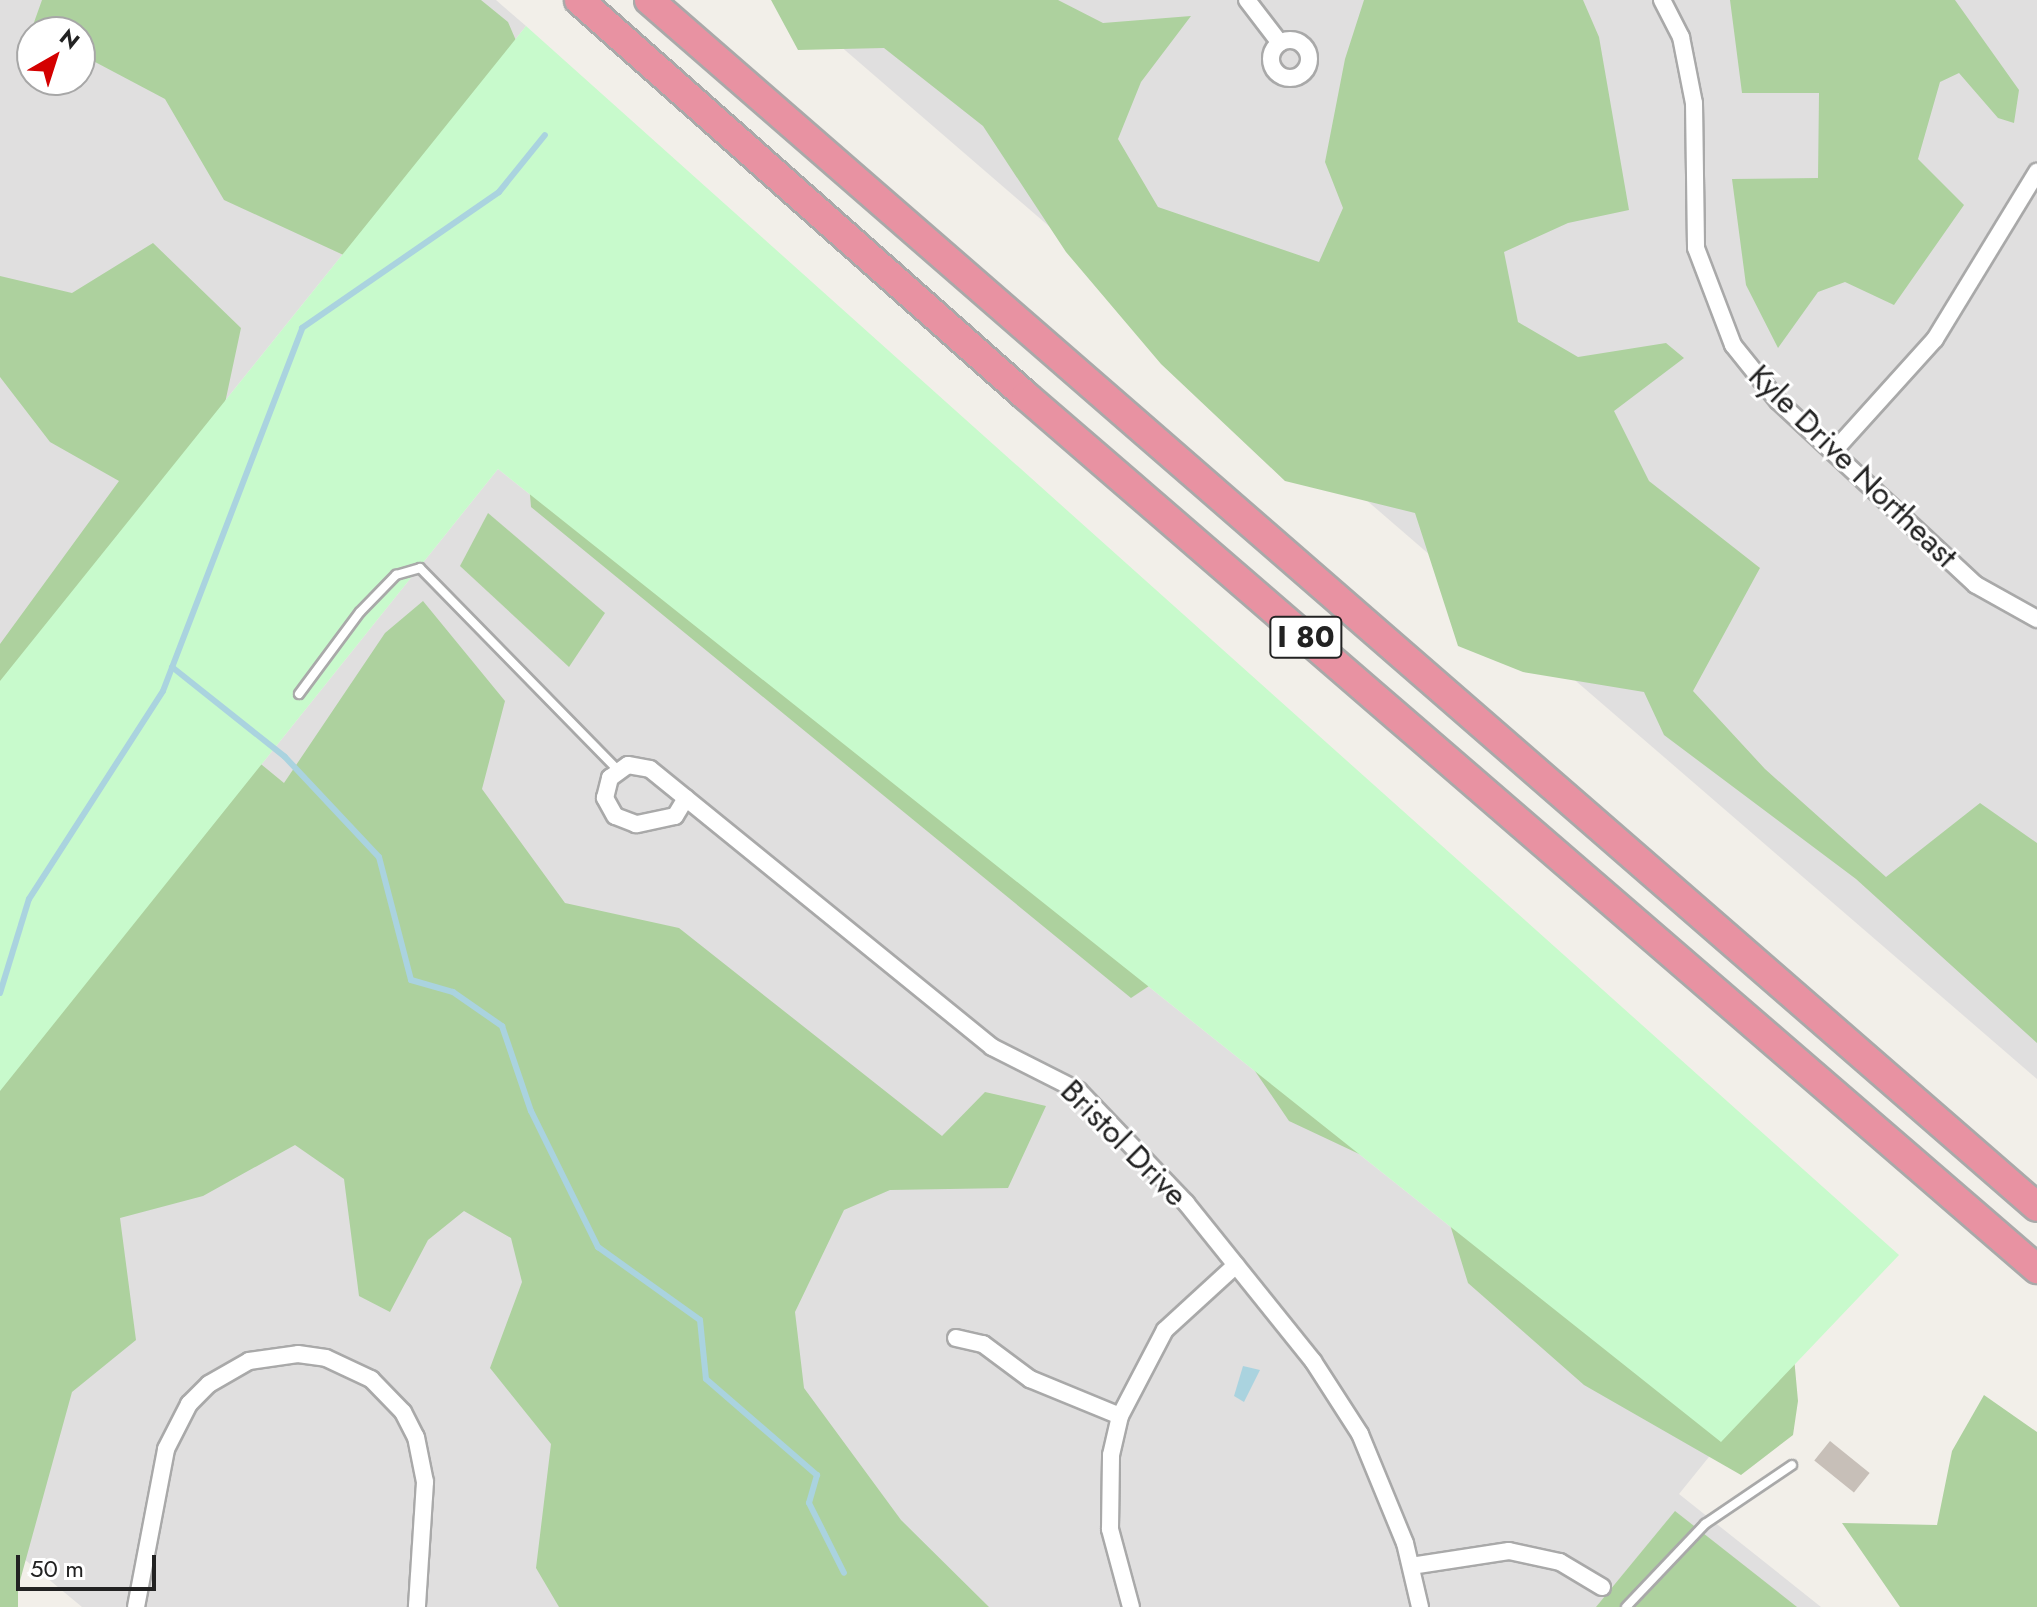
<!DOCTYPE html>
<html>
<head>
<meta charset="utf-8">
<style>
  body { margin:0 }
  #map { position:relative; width:2037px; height:1607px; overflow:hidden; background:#f2efe9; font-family:Jost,sans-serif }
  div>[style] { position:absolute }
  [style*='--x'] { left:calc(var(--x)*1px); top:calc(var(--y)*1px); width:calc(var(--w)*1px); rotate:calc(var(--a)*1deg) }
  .residential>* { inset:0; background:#e0dfdf }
  .forest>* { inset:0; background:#add19e }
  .park>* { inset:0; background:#c8facc }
  .water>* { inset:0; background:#aad3df }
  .stream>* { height:6px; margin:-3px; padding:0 3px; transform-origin:3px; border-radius:3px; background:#aad3df }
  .building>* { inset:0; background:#c7bfb8; transform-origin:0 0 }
  .roads { filter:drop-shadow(2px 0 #a9a9a9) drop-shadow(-2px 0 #a9a9a9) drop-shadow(0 2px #a9a9a9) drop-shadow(0 -2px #a9a9a9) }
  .service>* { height:8px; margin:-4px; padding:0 4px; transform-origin:4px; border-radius:4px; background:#fff }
  .minor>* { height:16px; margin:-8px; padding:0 8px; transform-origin:8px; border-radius:8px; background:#fff }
  .minor>.ring { margin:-8px; padding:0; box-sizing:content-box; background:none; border:16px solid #fff; border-radius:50% }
  .motorway>* { height:28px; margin:-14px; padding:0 14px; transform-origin:14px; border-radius:14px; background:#e892a2 }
  span { translate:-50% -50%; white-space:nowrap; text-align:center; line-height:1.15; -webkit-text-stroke:6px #fff; paint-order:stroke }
  .shield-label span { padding:2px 6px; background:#fff; border:2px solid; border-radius:6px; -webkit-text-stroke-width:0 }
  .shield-label { font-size:30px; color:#222; font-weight:700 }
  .street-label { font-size:32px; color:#222 }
  .north { position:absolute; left:16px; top:16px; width:80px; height:80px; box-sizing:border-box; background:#fff; border:2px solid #a7a7a7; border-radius:50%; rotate:39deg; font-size:22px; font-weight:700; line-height:32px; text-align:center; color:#222 }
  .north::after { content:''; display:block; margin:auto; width:28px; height:36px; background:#d40000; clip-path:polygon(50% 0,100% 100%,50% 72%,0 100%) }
  .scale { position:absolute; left:16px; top:1555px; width:140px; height:36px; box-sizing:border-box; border:4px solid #222; border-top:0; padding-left:10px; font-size:24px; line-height:28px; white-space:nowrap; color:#222; -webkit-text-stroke:6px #fff; paint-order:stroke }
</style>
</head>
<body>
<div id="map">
  <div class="residential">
    <i style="clip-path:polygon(evenodd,0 0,496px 0,526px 26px,0 681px,0 0,32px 32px,80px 32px,80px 80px,32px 80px,32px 32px)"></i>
    <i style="clip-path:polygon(787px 0,2037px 0,2037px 1079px)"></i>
    <i style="clip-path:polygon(498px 469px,1721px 1442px,1679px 1494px,1821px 1607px,82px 1607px,0 1539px,0 1091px)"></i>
  </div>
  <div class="forest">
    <i style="clip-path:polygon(42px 0,481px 0,508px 22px,533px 80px,1790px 1313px,1798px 1401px,1793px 1435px,1741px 1475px,1584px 1385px,1468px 1283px,1440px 1192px,1289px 1121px,1182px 964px,1131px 998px,531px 507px,521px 389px,363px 264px,224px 200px,165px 99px,80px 54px,80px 32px,32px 28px)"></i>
    <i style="clip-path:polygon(771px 0,1058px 0,1103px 23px,1191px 16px,1141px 82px,1118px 139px,1158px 207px,1319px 262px,1343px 208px,1325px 162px,1345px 59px,1364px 0,1583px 0,1599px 37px,1629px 210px,1568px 223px,1504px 252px,1518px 322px,1578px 357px,1666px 343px,1684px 358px,1614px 411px,1649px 481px,1760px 568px,1693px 691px,1765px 769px,1886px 877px,1980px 803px,2037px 843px,2037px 1043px,1856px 879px,1664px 735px,1644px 692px,1523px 672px,1458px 646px,1415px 513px,1285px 481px,1161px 364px,1066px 252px,983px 126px,884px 48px,798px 50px)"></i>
    <i style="clip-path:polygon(1730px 0,1955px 0,2019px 90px,2014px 123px,1998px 118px,1959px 73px,1940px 82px,1918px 159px,1964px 205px,1894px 305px,1845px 282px,1818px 292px,1778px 348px,1746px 285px,1732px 179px,1818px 178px,1819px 93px,1742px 93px)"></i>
    <i style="clip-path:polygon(153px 243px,241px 328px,209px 478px,0 921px,0 644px,119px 481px,50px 442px,0 377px,0 276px,72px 293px)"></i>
    <i style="clip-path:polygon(488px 513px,605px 613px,569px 667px,460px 566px)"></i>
    <i style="clip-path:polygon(423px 601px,505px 701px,482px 789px,565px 903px,679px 928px,942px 1136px,985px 1092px,1046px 1106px,1008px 1188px,890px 1190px,844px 1210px,795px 1312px,804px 1388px,901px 1520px,989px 1607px,559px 1607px,536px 1568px,551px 1444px,490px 1368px,522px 1282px,511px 1238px,464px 1211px,428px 1240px,390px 1312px,359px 1296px,344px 1179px,295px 1145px,203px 1196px,120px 1218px,136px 1340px,72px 1392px,18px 1588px,18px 1607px,0 1607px,0 1030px,195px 710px,284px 783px,385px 633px)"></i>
    <i style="clip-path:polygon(1984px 1395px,2037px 1432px,2037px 1607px,1900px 1607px,1842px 1523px,1937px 1525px,1952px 1451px)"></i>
    <i style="clip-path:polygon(1675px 1511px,1797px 1607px,1596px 1607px)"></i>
  </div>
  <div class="park">
    <i style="clip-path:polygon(526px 26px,1899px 1255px,1721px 1442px,498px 469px,0 1091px,0 681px)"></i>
  </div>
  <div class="water">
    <i style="clip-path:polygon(1243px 1366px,1260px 1370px,1244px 1402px,1234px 1396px)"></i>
  </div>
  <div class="stream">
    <i style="--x:172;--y:667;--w:144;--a:38.5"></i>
    <i style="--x:285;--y:757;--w:137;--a:46.8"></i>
    <i style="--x:379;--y:857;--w:127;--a:75.4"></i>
    <i style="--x:411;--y:980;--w:44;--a:15.9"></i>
    <i style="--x:453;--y:992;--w:60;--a:34.8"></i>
    <i style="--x:502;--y:1026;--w:90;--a:71.2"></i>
    <i style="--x:531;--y:1111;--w:152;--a:63.8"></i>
    <i style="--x:598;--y:1247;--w:125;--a:35.6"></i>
    <i style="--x:700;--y:1320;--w:59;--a:84.2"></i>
    <i style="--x:706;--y:1379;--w:147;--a:40.9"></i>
    <i style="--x:817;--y:1475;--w:29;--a:106"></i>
    <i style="--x:809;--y:1503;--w:78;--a:63.4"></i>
    <i style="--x:0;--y:993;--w:98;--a:-72.9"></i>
    <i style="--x:29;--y:899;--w:247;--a:-57.2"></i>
    <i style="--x:163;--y:691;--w:389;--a:-69"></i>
    <i style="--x:302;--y:328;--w:239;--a:-34.6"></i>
    <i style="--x:499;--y:192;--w:73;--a:-51.1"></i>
  </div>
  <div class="building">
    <i style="left:1830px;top:1441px;width:51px;height:25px;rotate:39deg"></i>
  </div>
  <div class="roads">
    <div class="service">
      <i style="--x:299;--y:694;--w:102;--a:-53.4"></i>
      <i style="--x:360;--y:612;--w:52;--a:-45.8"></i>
      <i style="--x:396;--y:575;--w:25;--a:-16"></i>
      <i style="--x:420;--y:568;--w:284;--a:45.6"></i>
      <i style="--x:1626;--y:1607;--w:115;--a:-46.4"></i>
      <i style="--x:1705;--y:1524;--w:105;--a:-34.1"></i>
    </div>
    <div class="minor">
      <i style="--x:1247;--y:0;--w:54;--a:52.5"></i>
      <i style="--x:1662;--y:0;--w:42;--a:62.8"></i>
      <i style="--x:1681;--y:37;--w:67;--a:78.9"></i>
      <i style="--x:1694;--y:103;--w:145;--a:89.2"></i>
      <i style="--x:1696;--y:248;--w:104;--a:69.1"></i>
      <i style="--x:1733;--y:345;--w:72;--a:51.2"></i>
      <i style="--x:1778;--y:401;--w:270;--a:42.9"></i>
      <i style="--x:1976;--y:585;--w:70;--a:29.1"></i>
      <i class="ring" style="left:1271px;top:40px;width:22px;height:22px"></i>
      <i style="--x:1833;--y:452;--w:152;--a:-47.9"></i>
      <i style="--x:1935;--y:339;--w:196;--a:-58.6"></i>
      <i style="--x:686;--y:798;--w:21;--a:121"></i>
      <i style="--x:675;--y:816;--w:40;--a:168"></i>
      <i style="--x:636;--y:824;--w:22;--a:-159"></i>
      <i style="--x:615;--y:816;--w:21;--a:-119"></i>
      <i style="--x:605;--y:798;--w:21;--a:-76"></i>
      <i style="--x:610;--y:778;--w:22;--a:-36"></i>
      <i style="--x:628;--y:765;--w:22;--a:10"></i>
      <i style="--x:650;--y:769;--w:441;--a:39.1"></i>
      <i style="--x:992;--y:1047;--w:97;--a:26.8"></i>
      <i style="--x:1079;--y:1091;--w:155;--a:46.3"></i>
      <i style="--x:1186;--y:1203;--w:203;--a:51.2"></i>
      <i style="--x:1313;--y:1361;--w:87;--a:57.2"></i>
      <i style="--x:1360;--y:1434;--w:118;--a:67.6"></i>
      <i style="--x:1405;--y:1543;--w:66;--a:76.8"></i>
      <i style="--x:956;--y:1338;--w:28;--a:13"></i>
      <i style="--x:983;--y:1344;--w:59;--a:36.7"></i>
      <i style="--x:1030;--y:1379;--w:97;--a:22.3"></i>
      <i style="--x:1411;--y:1566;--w:99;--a:-8.7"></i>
      <i style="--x:1509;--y:1551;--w:52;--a:12.2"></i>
      <i style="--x:1560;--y:1562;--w:49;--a:30.8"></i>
      <i style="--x:136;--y:1607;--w:161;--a:-79.2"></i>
      <i style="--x:166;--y:1449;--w:51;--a:-62.9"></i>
      <i style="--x:189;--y:1404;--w:28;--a:-45"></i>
      <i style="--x:209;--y:1384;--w:46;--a:-29.9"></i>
      <i style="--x:249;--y:1361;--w:49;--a:-8.1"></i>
      <i style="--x:298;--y:1354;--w:28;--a:8"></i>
      <i style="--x:326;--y:1358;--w:50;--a:25"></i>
      <i style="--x:371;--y:1379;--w:46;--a:45.9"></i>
      <i style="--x:403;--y:1412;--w:28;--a:63"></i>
      <i style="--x:416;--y:1437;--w:46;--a:78.7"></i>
      <i style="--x:425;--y:1482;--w:125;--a:93.7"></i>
      <i style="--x:1131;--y:1607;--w:81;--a:-105.1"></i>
      <i style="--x:1110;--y:1529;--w:74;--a:-89.2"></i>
      <i style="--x:1111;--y:1455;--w:40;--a:-77"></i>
      <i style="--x:1120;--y:1416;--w:97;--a:-62.4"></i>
      <i style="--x:1165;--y:1330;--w:96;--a:-42.5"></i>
    </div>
    <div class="motorway">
      <i style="--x:579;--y:0;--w:597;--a:41.54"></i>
      <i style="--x:1026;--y:396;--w:1336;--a:40.81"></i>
      <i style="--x:649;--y:0;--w:1839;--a:41.01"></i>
    </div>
  </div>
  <div class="shield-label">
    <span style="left:1306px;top:637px">I 80</span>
  </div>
  <div class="street-label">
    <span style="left:1853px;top:466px;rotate:44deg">Kyle Drive Northeast</span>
    <span style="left:1124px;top:1143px;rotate:45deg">Bristol Drive</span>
  </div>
  <div class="north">N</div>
  <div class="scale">50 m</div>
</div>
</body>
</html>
